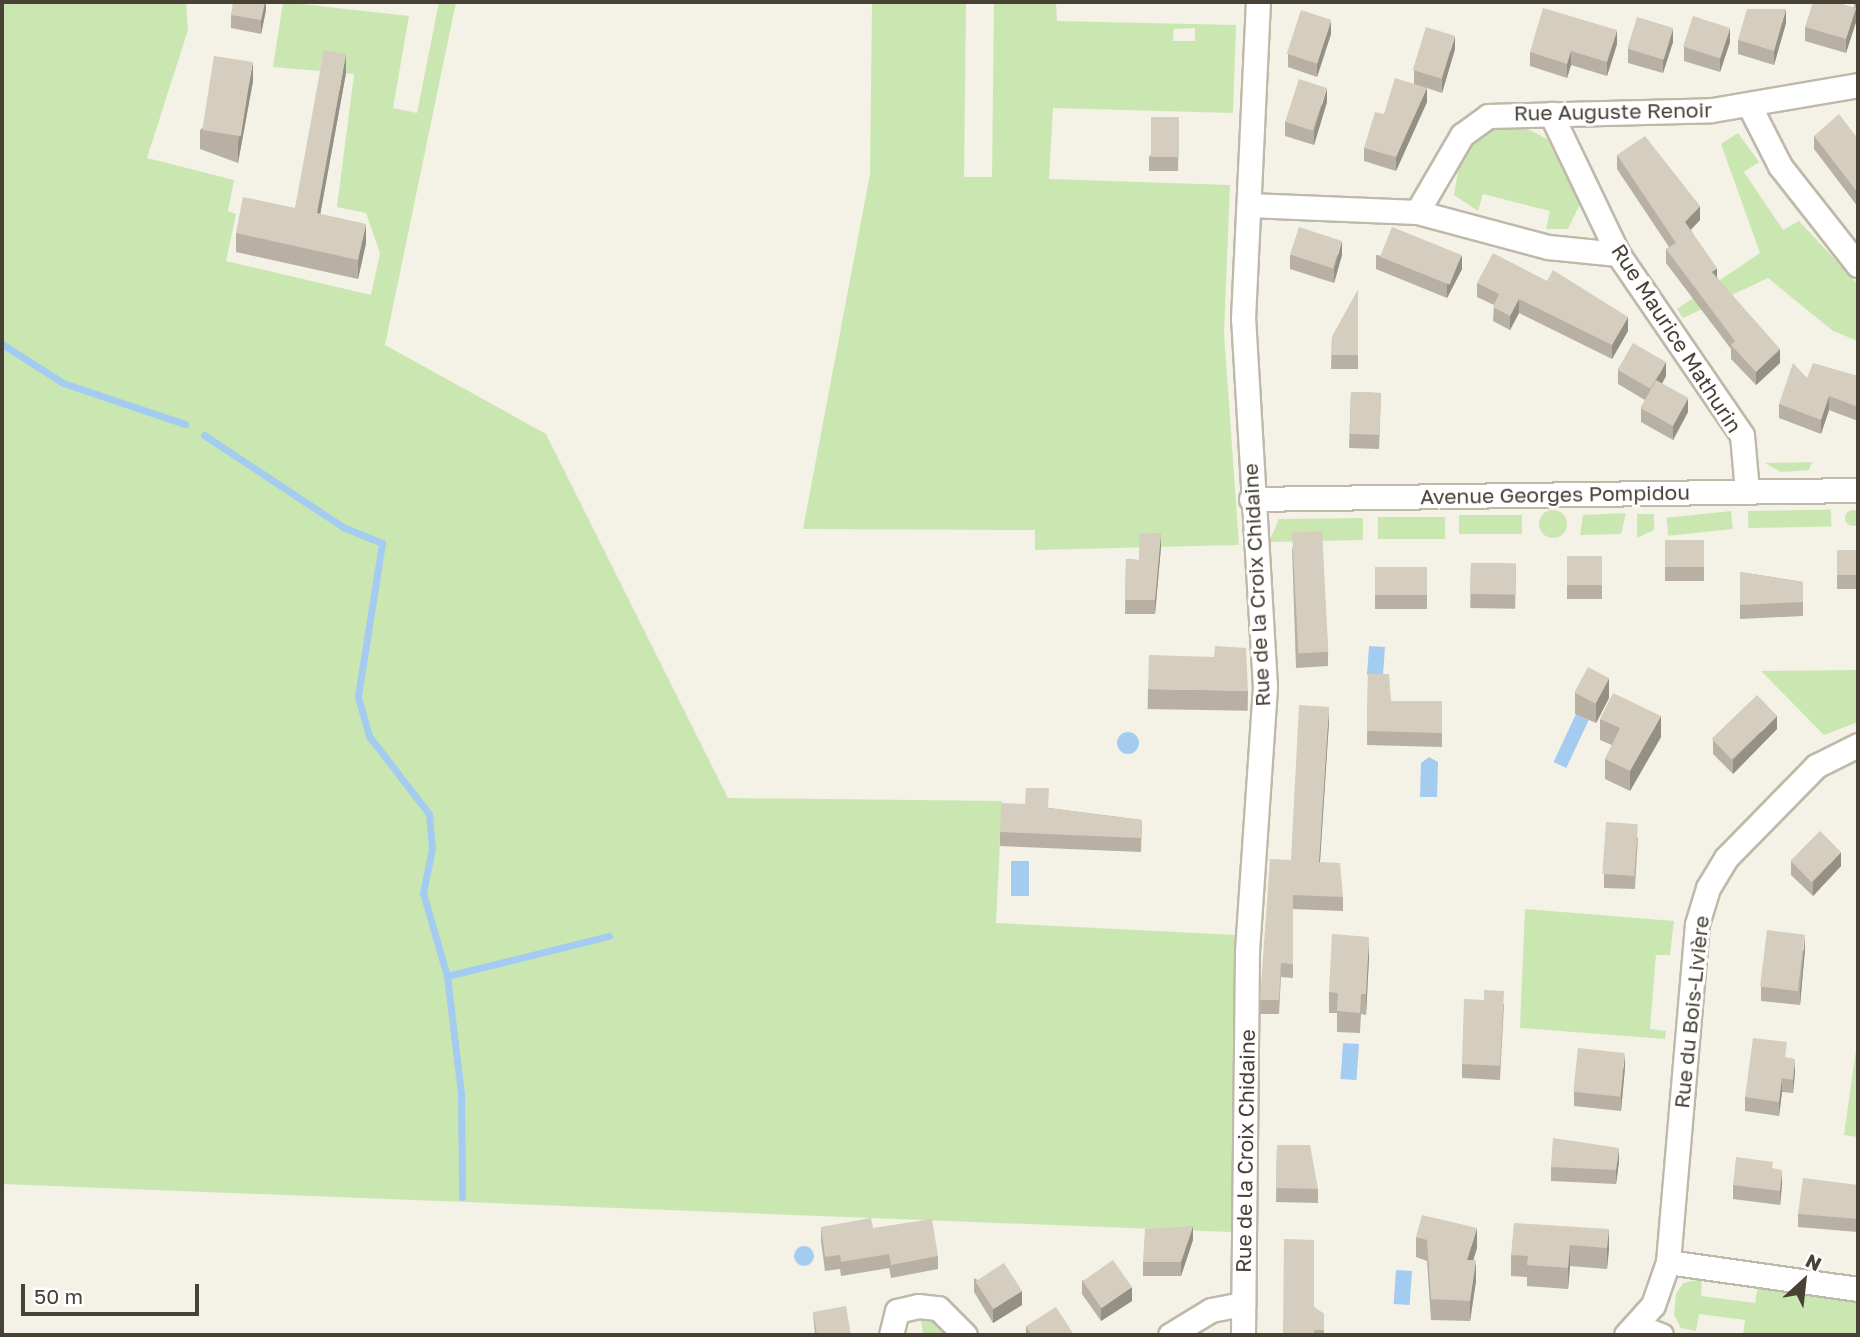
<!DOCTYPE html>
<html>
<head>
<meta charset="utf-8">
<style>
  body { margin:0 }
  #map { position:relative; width:1860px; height:1337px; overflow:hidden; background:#f4f1e7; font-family:"Golos Text",sans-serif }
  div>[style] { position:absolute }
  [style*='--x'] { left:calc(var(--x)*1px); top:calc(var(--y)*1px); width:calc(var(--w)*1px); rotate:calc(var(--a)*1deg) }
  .green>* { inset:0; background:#cbe7b1; transform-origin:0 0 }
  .round { border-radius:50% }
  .water>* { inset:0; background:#a4ccf0; transform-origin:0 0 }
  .stream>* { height:7px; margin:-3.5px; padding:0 3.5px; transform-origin:3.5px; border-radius:3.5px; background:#a4ccf0 }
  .roads { filter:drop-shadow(2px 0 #bfb9aa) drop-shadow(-2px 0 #bfb9aa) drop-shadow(0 2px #bfb9aa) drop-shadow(0 -2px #bfb9aa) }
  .minor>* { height:23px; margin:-11.5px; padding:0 11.5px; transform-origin:11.5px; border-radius:11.5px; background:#fff }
  .wall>* { inset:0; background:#b7b0a3; transform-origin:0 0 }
  .shaded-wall>* { inset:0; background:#959084 }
  .building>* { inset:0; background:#d5cdbd; transform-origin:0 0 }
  span { translate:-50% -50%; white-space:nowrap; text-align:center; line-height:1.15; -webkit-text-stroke:6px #fff; paint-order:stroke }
  .street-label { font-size:21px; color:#474136 }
  .frame { position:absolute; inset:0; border:4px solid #474136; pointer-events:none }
  .north { position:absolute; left:1769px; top:1246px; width:70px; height:70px; -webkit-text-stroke:5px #fff; paint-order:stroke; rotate:27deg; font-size:19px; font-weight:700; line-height:28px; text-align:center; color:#474136 }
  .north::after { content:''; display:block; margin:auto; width:24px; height:32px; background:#474136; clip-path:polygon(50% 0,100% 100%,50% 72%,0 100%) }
  .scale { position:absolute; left:21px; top:1284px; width:178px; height:32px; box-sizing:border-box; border:4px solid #474136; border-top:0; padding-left:9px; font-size:21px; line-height:24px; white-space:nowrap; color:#474136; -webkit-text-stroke:5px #fff; paint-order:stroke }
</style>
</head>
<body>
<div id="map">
  <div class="green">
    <i style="clip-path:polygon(2px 2px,186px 2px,188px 30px,147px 158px,234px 180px,228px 211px,236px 214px,226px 261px,371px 295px,380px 253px,366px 213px,337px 207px,354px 74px,273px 67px,283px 2px,409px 16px,393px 108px,417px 113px,439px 2px,456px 2px,385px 345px,546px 434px,728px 798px,1002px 801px,996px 923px,1236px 935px,1232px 1232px,2px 1184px)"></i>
    <i style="clip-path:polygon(evenodd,872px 2px,966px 2px,964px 177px,992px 177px,994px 2px,1056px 2px,1057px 21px,1236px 25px,1233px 113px,1053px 108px,1049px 179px,1230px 185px,1224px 333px,1239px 545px,1035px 550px,1035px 530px,803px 529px,870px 174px,872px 2px,1195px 28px,1195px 41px,1173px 41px,1174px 29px,1195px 28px)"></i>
    <i style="clip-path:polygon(1498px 127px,1524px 127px,1547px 139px,1580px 204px,1568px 229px,1546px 229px,1550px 211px,1483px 194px,1478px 211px,1454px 195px,1459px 164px,1474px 143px)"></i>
    <i style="clip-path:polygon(1738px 133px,1759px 162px,1744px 172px,1783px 230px,1799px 221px,1858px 284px,1858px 341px,1833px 331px,1768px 278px,1683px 318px,1677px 309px,1760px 253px,1721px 144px)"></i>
    <i style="clip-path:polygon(1812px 462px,1809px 470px,1781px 472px,1765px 463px)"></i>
    <i class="round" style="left:1539px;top:510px;width:28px;height:28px"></i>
    <i class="round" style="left:1845px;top:510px;width:16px;height:16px"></i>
    <i style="left:1731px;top:511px;width:18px;height:65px;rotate:84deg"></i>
    <i style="left:1748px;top:511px;width:83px;height:17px;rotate:-1deg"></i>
    <i style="clip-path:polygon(1626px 513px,1621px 534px,1580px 535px,1583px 515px)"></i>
    <i style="clip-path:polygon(1637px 514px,1654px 514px,1654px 530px,1637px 538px)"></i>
    <i style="left:1522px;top:515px;width:19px;height:63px;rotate:90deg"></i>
    <i style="left:1378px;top:517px;width:67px;height:22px"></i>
    <i style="clip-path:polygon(1363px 518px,1363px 540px,1269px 542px,1279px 519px)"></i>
    <i style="clip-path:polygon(1858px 670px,1858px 722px,1824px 735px,1761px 671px)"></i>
    <i style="clip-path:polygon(1525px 909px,1674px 921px,1670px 955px,1656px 955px,1650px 1029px,1666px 1031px,1665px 1039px,1520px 1028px)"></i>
    <i style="clip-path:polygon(1858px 1035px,1858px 1137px,1844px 1135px)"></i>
    <i style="clip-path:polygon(1702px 1279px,1701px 1296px,1755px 1303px,1758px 1285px,1858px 1299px,1858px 1335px,1743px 1335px,1745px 1320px,1699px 1314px,1696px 1331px,1681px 1328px,1674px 1315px,1676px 1294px,1683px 1283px)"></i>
    <i style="clip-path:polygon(921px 1320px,938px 1323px,947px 1335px,923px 1335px)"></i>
  </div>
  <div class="water">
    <i style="left:1369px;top:646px;width:16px;height:29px;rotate:4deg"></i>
    <i style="left:1576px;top:714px;width:14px;height:53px;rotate:25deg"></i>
    <i class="round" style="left:1117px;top:732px;width:22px;height:22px"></i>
    <i style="clip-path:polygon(1429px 757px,1438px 762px,1437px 797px,1420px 797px,1421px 763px)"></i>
    <i style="left:1011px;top:861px;width:18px;height:35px"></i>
    <i style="left:1343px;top:1043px;width:16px;height:36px;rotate:4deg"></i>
    <i class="round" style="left:794px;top:1246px;width:20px;height:20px"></i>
    <i style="left:1396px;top:1270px;width:16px;height:34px;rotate:4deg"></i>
  </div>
  <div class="stream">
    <i style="--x:2;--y:344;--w:72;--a:32.6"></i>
    <i style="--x:63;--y:383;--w:129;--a:18.6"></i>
    <i style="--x:204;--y:435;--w:167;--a:33.5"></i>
    <i style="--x:343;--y:527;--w:42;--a:22.3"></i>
    <i style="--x:382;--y:543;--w:156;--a:98.9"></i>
    <i style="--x:358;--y:697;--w:41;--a:74.2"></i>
    <i style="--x:369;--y:736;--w:98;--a:52.4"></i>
    <i style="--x:429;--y:814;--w:34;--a:85"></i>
    <i style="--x:432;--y:848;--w:46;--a:101.3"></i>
    <i style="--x:423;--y:893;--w:86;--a:73.9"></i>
    <i style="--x:447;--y:976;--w:118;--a:83.2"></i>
    <i style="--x:461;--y:1093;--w:104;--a:89.4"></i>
    <i style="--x:447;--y:976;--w:167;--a:-13.9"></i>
  </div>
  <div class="roads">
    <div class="minor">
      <i style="--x:1750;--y:107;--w:66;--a:63"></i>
      <i style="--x:1780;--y:166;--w:126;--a:51.8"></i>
      <i style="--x:1551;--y:114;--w:155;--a:64.4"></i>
      <i style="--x:1618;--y:254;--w:219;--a:55.6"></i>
      <i style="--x:1742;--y:435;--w:56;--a:84.9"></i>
      <i style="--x:1249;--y:205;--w:168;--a:2.4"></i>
      <i style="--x:1417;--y:212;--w:136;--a:15"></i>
      <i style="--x:1548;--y:247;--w:70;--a:5.7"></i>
      <i style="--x:1417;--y:212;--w:89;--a:-59.7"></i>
      <i style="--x:1462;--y:135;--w:32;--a:-36"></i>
      <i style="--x:1488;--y:116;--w:224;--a:-1.5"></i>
      <i style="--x:1712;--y:110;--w:148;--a:-9.7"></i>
      <i style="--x:1251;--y:499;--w:607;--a:-0.85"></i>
      <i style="--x:1668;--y:1262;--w:192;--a:8.1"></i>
      <i style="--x:1637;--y:1326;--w:26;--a:21"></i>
      <i style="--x:891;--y:1335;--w:25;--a:-76"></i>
      <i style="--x:897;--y:1311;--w:22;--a:-13"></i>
      <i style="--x:918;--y:1306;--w:20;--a:6"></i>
      <i style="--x:938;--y:1308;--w:38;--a:45"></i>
      <i style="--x:1170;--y:1335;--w:48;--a:-31.4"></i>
      <i style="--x:1211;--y:1310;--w:33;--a:-11"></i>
      <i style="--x:1243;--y:1335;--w:384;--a:-89.4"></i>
      <i style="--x:1247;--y:951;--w:265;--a:-86.1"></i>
      <i style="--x:1265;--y:687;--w:369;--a:-93.4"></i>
      <i style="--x:1243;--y:319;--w:317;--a:-87.3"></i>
      <i style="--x:1626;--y:1335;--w:40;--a:-48"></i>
      <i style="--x:1653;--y:1305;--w:46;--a:-70.8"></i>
      <i style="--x:1668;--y:1262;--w:339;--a:-85.1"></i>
      <i style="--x:1697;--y:924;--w:38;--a:-73"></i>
      <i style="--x:1708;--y:888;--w:35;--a:-59"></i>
      <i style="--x:1726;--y:858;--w:129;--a:-45.6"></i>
      <i style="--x:1816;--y:766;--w:47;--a:-26.6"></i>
    </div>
  </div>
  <div class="wall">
    <i style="clip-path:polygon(266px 2px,266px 10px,261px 34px,231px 28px,231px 15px)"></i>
    <i style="clip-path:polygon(1854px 2px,1858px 2px,1858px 10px,1856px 9px,1856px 22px,1846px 53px,1805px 41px,1805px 27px,1854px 7px)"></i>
    <i style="clip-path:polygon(1786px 23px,1774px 65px,1738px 54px,1738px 40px)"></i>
    <i style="clip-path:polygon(1331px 34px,1317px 77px,1288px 67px,1288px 54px)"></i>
    <i style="clip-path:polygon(1673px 42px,1663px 73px,1628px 63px,1628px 49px)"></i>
    <i style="clip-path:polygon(1730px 42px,1720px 72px,1684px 61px,1684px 47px)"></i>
    <i style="clip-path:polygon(1617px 44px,1607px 76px,1571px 65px,1567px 78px,1530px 66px,1530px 52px)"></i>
    <i style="clip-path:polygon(1455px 49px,1442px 93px,1427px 88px,1427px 102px,1396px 171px,1364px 161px,1364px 148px,1414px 84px,1414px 70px)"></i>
    <i style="clip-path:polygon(346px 73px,320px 214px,366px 243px,358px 279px,236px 252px,236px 233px,295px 208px)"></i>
    <i style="clip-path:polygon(253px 81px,238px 163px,200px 149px,200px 130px)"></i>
    <i style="clip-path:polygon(1327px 102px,1314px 145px,1285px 136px,1285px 122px)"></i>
    <i style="clip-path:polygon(1179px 117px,1178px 171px,1149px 171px,1149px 157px)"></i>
    <i style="clip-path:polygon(1814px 136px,1858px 139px,1858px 207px,1814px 149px)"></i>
    <i style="clip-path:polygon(1617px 155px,1700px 220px,1691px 230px,1717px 277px,1780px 363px,1756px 385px,1731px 359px,1731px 349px,1666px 263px,1666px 249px,1669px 247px,1617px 169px)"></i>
    <i style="clip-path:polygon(1290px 255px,1342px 255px,1334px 283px,1290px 269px)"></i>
    <i style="clip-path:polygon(1376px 255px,1462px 269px,1447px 298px,1376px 269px)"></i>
    <i style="clip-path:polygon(1477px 283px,1628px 331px,1612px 359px,1519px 313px,1510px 330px,1493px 321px,1494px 305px,1477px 297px)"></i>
    <i style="clip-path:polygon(1358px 290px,1358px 369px,1331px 369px,1332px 337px)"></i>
    <i style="clip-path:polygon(1618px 370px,1666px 376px,1662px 384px,1688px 412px,1673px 440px,1641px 422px,1641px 408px,1645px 400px,1618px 384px)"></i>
    <i style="clip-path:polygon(1858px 376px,1858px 421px,1829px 410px,1821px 434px,1779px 418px,1779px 404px,1807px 378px)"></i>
    <i style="left:1351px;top:392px;width:30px;height:56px;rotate:2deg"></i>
    <i style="left:1665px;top:540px;width:39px;height:41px"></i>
    <i style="clip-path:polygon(1161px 547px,1155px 614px,1125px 614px,1126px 559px,1139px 560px)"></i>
    <i style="clip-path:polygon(1292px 547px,1328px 652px,1328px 666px,1296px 668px)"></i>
    <i style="left:1858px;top:550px;width:39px;height:21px;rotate:90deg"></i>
    <i style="left:1567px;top:556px;width:35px;height:43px"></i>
    <i style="left:1471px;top:563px;width:45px;height:45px;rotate:1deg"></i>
    <i style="left:1375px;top:567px;width:52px;height:42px"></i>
    <i style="clip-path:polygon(1740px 572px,1803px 582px,1803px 616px,1740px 619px)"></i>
    <i style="clip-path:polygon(1368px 674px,1391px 701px,1442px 701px,1442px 747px,1367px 745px)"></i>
    <i style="left:1148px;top:689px;width:100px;height:20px;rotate:1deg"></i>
    <i style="clip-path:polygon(1575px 693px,1609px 698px,1596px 723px,1575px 714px)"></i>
    <i style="clip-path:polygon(1600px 719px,1661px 737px,1630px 791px,1605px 779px,1605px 759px,1612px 745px,1600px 740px)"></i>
    <i style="clip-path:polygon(1329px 721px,1320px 862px,1343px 897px,1343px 911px,1293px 909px,1293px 978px,1281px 977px,1279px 1014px,1260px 1014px,1260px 1000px,1291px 860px)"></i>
    <i style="clip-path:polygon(1777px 729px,1733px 774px,1713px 754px,1713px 740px)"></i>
    <i style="clip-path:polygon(1025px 804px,1049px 808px,1142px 820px,1141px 852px,1000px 846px,1000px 832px)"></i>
    <i style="clip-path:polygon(1638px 837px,1635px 889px,1604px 888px,1604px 874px)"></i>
    <i style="clip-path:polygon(1791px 861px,1841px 866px,1813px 896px,1791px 875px)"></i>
    <i style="clip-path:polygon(1805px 949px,1800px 1005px,1761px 1001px,1761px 987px)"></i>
    <i style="clip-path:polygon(1369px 957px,1366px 1015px,1361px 1014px,1360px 1033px,1337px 1032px,1337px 1013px,1329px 1013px,1329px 992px)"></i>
    <i style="clip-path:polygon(1484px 1000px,1504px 1004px,1500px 1080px,1462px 1078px,1462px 1064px)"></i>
    <i style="clip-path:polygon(1787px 1058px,1795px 1072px,1793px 1093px,1782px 1092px,1779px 1116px,1745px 1111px,1745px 1097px)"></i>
    <i style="clip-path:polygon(1625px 1067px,1621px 1111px,1574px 1106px,1574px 1092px)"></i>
    <i style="clip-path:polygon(1277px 1145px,1318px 1189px,1318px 1203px,1276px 1202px)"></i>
    <i style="clip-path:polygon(1619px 1162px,1616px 1184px,1551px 1181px,1551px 1167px)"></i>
    <i style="clip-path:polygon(1773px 1168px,1782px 1184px,1780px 1205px,1733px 1199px,1733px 1185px)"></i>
    <i style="clip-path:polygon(1858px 1185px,1858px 1232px,1798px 1227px,1798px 1214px)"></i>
    <i style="clip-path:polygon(821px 1227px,873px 1228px,938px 1256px,938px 1269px,891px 1278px,889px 1268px,841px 1276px,840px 1269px,825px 1271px,821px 1241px)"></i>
    <i style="clip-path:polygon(1609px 1229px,1607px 1269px,1570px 1266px,1568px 1289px,1527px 1286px,1527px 1277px,1511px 1276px,1511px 1255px)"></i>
    <i style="clip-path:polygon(1416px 1237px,1477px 1248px,1473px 1260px,1476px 1281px,1470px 1321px,1431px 1320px,1427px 1261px,1416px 1257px)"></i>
    <i style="clip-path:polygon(1193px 1240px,1181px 1276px,1143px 1276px,1143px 1262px)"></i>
    <i style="clip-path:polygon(974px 1278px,1022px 1305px,993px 1323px,974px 1292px)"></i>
    <i style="clip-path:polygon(1082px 1280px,1132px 1301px,1101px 1321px,1082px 1294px)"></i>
    <i style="clip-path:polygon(1314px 1307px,1324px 1314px,1324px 1335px,1283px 1335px)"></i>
    <i style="clip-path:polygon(813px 1312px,851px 1335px,815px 1335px)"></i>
    <i style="clip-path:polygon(1026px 1326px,1074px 1335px,1026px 1335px)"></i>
  </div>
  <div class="shaded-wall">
    <i style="clip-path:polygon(265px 2px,266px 2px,266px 10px,261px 34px,261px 20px)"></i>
    <i style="clip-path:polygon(1856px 8px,1856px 22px,1846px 53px,1846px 39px)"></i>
    <i style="clip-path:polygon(1786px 9px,1786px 23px,1774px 65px,1774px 51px)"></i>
    <i style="clip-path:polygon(1331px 20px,1331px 34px,1317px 77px,1317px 63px)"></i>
    <i style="clip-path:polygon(1673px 28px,1673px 42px,1663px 73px,1663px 59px)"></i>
    <i style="clip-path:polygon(1730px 28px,1730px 42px,1720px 72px,1720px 58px)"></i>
    <i style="clip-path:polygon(1617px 30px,1617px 44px,1607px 76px,1607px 62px)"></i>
    <i style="clip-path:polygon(1455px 36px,1455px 49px,1442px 93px,1442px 79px)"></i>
    <i style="clip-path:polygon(1571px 51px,1571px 65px,1567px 78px,1567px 64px)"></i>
    <i style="clip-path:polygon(346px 54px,346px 73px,317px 232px,317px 213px)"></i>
    <i style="clip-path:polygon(253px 62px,253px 81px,238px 163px,238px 144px)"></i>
    <i style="clip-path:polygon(1327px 88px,1327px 102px,1314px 145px,1314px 131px)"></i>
    <i style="clip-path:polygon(1427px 88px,1427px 102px,1396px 171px,1396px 157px)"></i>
    <i style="clip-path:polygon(1700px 206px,1700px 220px,1685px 235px,1685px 222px)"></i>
    <i style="clip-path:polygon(366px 224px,366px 243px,358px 279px,358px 260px)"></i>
    <i style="clip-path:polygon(1342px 241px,1342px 255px,1334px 283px,1334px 269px)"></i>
    <i style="clip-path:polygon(1462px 255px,1462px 269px,1447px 298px,1447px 284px)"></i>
    <i style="clip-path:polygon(1717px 268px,1717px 282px,1712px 272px)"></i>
    <i style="clip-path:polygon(1519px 299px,1519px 313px,1510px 330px,1510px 316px)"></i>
    <i style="clip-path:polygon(1628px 317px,1628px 331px,1612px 359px,1612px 345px)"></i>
    <i style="clip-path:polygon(1780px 349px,1780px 363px,1756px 385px,1756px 372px)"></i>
    <i style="clip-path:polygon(1666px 362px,1666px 376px,1651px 403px,1651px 389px)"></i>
    <i style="clip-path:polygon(1829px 396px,1829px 410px,1821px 434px,1821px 420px)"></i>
    <i style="clip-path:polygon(1688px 398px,1688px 412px,1673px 440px,1673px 426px)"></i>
    <i style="clip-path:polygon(1161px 533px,1161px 547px,1155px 614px,1155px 600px)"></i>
    <i style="clip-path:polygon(1609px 678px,1609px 698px,1596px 723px,1596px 703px)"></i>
    <i style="clip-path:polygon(1329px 707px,1329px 721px,1319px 876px,1319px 862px)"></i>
    <i style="clip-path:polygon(1661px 716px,1661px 737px,1630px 791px,1630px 771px)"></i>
    <i style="clip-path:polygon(1777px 716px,1777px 729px,1733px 774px,1733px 760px)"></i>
    <i style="clip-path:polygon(1841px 852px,1841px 866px,1813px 896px,1813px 882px)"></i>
    <i style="clip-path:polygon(1805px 935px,1805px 949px,1800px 1005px,1800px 991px)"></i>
    <i style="clip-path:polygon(1369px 937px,1369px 957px,1366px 1015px,1366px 994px)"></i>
    <i style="clip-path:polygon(1625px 1053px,1625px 1067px,1621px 1111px,1621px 1097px)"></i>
    <i style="clip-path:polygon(1795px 1059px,1795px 1072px,1793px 1093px,1793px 1080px)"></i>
    <i style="clip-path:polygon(1782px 1078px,1782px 1092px,1779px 1116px,1779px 1102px)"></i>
    <i style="clip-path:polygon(1619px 1148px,1619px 1162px,1616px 1184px,1616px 1170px)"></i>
    <i style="clip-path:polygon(1782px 1170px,1782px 1184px,1780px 1205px,1780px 1191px)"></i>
    <i style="clip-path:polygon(1193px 1226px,1193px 1240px,1181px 1276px,1181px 1262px)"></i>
    <i style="clip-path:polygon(1477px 1228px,1477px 1248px,1467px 1281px,1467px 1260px)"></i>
    <i style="clip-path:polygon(1609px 1229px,1609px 1250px,1607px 1269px,1607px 1248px)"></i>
    <i style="clip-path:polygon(1570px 1245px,1570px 1266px,1568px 1289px,1568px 1268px)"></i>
    <i style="clip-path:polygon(1476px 1260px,1476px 1281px,1470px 1321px,1470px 1301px)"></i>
    <i style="clip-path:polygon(1132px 1287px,1132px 1301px,1101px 1321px,1101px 1307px)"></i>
    <i style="clip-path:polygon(1022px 1291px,1022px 1305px,993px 1323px,993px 1309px)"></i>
  </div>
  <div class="building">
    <i style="clip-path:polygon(233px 2px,265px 2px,261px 20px,231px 15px)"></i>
    <i style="clip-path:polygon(1813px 2px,1836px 2px,1856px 8px,1846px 39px,1805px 27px)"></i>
    <i style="clip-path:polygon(1543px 8px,1617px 30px,1607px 62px,1571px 51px,1567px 64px,1530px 52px)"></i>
    <i style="clip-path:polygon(1747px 9px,1786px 9px,1774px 51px,1738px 40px)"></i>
    <i style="left:1301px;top:10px;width:32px;height:46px;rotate:18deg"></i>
    <i style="left:1693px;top:16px;width:39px;height:32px;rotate:18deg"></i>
    <i style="left:1637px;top:17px;width:38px;height:33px;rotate:17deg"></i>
    <i style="left:1426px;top:27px;width:30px;height:45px;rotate:17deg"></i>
    <i style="clip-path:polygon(324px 50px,346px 54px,317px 213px,366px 224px,358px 260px,236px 233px,243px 197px,295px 208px)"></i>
    <i style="left:214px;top:56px;width:39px;height:75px;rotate:9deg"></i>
    <i style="clip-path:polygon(1395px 78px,1427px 88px,1396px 157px,1364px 148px,1375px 112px,1384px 114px)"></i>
    <i style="left:1299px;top:79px;width:29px;height:45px;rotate:18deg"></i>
    <i style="clip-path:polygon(1839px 114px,1858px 139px,1858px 193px,1814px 136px)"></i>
    <i style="left:1151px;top:117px;width:28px;height:40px"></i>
    <i style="clip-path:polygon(1645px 136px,1700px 206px,1685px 222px,1717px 268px,1712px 272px,1780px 349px,1756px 372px,1731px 345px,1735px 341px,1666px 249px,1676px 243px,1617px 155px)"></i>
    <i style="left:1299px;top:227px;width:45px;height:29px;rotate:18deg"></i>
    <i style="left:1392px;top:227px;width:75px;height:32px;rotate:22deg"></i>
    <i style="clip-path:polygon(1493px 253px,1547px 281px,1553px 270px,1628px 317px,1612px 345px,1519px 299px,1510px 316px,1493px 307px,1499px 294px,1477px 283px)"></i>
    <i style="clip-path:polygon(1358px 290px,1358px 355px,1331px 355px,1332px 337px)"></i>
    <i style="left:1633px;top:343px;width:38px;height:31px;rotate:30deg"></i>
    <i style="clip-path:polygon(1793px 363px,1807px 378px,1813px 363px,1858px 376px,1858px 407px,1829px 396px,1821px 420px,1779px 404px)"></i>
    <i style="left:1656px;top:380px;width:37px;height:32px;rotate:29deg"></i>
    <i style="left:1351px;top:392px;width:30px;height:42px;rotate:2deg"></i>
    <i style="left:1322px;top:531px;width:121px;height:30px;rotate:87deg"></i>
    <i style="clip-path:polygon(1161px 533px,1155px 600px,1125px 600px,1126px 559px,1139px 560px,1139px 534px)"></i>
    <i style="left:1665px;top:540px;width:39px;height:27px"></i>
    <i style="left:1858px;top:550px;width:25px;height:21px;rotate:90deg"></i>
    <i style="left:1567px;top:556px;width:35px;height:29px"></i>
    <i style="left:1471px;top:563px;width:45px;height:31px;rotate:1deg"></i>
    <i style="left:1375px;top:567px;width:52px;height:28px"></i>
    <i style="clip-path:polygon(1740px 572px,1803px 582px,1803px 602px,1740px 605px)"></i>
    <i style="clip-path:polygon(1215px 646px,1246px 648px,1248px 691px,1148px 689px,1149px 655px,1214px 657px)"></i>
    <i style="left:1588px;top:667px;width:24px;height:29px;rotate:28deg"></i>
    <i style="clip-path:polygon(1368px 674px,1389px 674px,1391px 701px,1442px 701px,1442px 733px,1367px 731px)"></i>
    <i style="clip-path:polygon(1613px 693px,1661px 716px,1630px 771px,1605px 759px,1620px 728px,1600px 719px)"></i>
    <i style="left:1757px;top:695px;width:29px;height:63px;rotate:46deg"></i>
    <i style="clip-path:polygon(1299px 705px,1329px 707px,1319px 862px,1340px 863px,1343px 897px,1293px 895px,1293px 964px,1281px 963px,1279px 1000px,1260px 1000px,1270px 859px,1291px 860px)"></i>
    <i style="clip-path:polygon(1026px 788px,1049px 788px,1048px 808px,1142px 820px,1141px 838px,1000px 832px,1001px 803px,1025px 804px)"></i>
    <i style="left:1606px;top:822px;width:32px;height:52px;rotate:4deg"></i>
    <i style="left:1820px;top:831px;width:30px;height:42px;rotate:45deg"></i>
    <i style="left:1767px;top:930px;width:38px;height:57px;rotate:7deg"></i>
    <i style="clip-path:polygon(1332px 934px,1369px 937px,1366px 994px,1361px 994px,1360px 1013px,1337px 1011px,1338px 993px,1329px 992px)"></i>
    <i style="clip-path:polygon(1484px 990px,1504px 991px,1500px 1066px,1462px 1064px,1464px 999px,1484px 1000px)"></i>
    <i style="clip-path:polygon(1753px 1038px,1787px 1042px,1785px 1057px,1795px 1059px,1793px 1080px,1782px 1078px,1779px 1102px,1745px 1097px)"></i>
    <i style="left:1578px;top:1048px;width:47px;height:44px;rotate:6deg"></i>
    <i style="clip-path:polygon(1553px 1138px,1619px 1148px,1616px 1170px,1551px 1167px)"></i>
    <i style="clip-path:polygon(1277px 1145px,1310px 1145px,1318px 1189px,1276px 1188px)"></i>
    <i style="clip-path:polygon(1736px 1157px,1773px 1162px,1772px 1168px,1782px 1170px,1780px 1191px,1733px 1185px)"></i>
    <i style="clip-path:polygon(1803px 1178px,1858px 1185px,1858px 1219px,1798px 1214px)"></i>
    <i style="clip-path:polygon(1422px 1215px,1477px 1228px,1467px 1260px,1476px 1260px,1470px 1301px,1431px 1299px,1427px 1240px,1416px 1237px)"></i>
    <i style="clip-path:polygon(871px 1218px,873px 1228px,932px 1219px,938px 1256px,891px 1265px,889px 1254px,841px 1262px,840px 1255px,825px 1257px,821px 1227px)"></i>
    <i style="clip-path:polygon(1514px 1223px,1609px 1229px,1607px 1248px,1570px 1245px,1568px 1268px,1527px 1265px,1528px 1256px,1511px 1255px)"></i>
    <i style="clip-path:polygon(1193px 1226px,1181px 1262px,1143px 1262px,1145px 1229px)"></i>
    <i style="clip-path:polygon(1284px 1239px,1314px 1240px,1314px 1307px,1324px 1314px,1324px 1330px,1314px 1330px,1314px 1335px,1283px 1335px)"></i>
    <i style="left:1113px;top:1260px;width:33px;height:37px;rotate:55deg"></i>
    <i style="left:1004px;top:1263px;width:33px;height:34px;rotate:57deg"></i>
    <i style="clip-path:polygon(846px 1306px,851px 1335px,817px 1335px,813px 1312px)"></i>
    <i style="clip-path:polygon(1056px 1307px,1074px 1335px,1031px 1335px,1026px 1326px)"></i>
  </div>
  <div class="street-label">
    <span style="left:1613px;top:111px;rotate:-1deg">Rue Auguste Renoir</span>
    <span style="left:1677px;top:338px;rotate:57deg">Rue Maurice Mathurin</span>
    <span style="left:1555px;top:494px;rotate:-1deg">Avenue Georges Pompidou</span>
    <span style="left:1256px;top:585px;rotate:-93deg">Rue de la Croix Chidaine</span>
    <span style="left:1691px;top:1012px;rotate:-84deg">Rue du Bois-Livière</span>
    <span style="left:1245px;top:1151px;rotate:-89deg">Rue de la Croix Chidaine</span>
  </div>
  <div class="frame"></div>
  <div class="north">N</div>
  <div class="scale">50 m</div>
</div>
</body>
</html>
